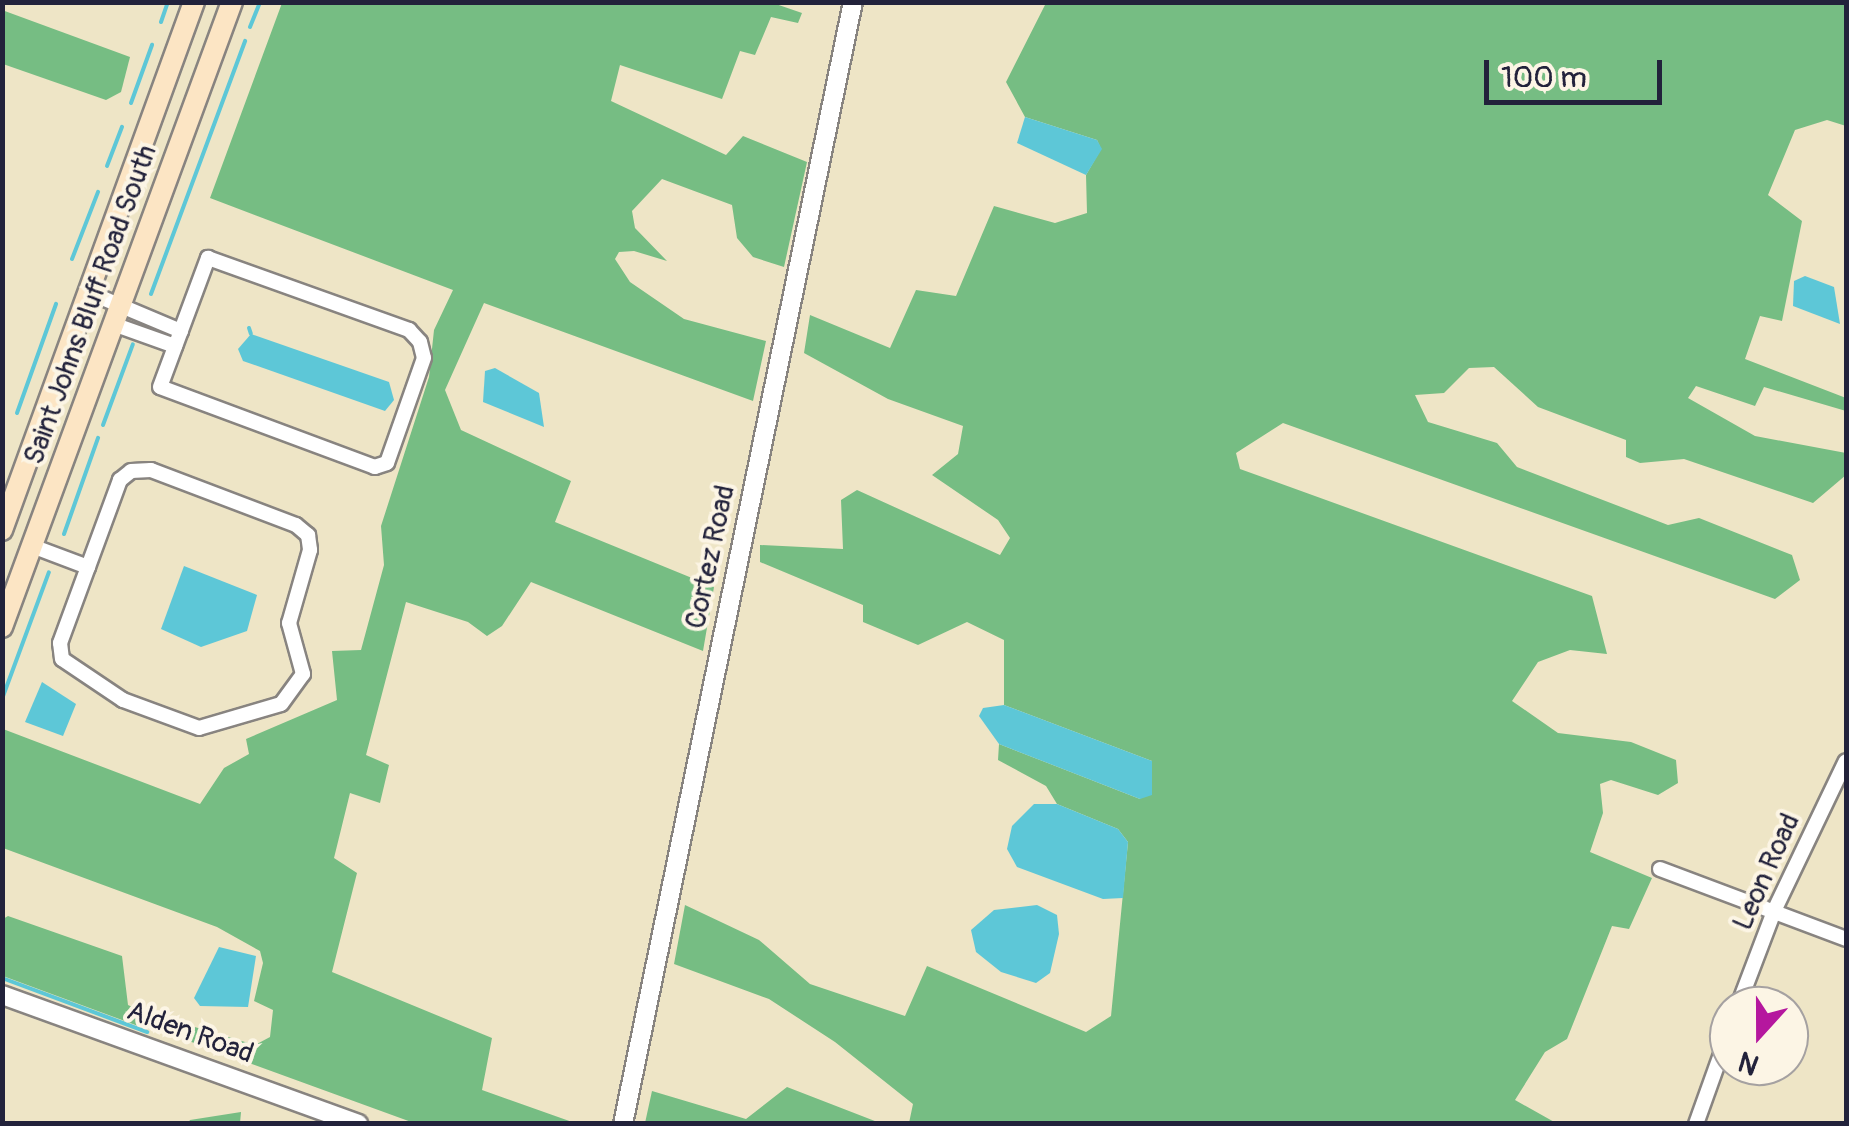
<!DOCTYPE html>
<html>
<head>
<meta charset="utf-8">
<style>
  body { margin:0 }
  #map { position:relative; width:1849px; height:1126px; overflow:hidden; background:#eee5c6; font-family:Pangolin,sans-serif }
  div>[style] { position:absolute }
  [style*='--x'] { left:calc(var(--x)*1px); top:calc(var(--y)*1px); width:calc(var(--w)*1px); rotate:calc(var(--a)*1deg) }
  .forest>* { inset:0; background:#76bd83 }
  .water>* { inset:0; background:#5dc7d7 }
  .stream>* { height:4px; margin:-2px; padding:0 2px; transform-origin:2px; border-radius:2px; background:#5dc7d7 }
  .roads { filter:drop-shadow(2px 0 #888480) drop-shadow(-2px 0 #888480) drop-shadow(0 2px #888480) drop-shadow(0 -2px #888480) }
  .minor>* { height:14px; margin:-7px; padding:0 7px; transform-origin:7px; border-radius:7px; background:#fff }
  .tertiary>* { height:18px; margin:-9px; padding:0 9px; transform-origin:9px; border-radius:9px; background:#fff }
  .secondary>* { height:20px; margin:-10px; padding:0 10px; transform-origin:10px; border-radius:10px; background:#fce5c4 }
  span { translate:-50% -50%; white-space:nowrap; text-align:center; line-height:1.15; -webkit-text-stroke:8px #fcf5e5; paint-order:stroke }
  .street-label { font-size:28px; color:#22223b }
  .frame { position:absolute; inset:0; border:5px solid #22223b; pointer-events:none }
  .north { position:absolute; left:1709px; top:986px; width:100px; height:100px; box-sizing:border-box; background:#fcf5e5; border:2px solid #a5a1a1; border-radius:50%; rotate:201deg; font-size:28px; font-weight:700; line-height:40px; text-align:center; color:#22223b }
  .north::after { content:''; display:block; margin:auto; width:35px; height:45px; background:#b5179e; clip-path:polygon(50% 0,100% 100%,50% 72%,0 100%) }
  .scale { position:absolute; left:1484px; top:60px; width:178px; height:45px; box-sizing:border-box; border:5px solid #22223b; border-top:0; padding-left:12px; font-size:30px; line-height:35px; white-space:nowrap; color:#22223b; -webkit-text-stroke:8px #fcf5e5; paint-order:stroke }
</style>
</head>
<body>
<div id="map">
  <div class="forest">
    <i style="clip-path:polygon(770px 2px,802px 13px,798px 23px,771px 17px,755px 55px,740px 51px,722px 99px,620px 65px,611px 101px,726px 155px,743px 136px,807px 162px,784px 267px,753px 257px,737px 238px,732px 205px,662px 179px,632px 211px,635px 228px,667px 261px,634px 251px,619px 252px,615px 259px,630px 282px,684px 319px,766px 341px,753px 401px,484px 303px,445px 390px,461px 430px,571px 481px,555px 522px,714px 587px,703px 651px,531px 582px,502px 626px,487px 636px,468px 622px,406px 602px,366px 755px,389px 765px,380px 803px,350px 793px,334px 858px,357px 873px,332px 972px,492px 1038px,482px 1090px,575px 1123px,414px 1123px,175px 1036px,172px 1029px,188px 1025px,255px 1045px,270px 1037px,273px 1010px,254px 1001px,263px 963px,260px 951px,217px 927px,3px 848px,3px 729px,200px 804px,224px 768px,249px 754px,246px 739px,337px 700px,332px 651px,361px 650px,384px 565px,381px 526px,429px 377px,434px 330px,453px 290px,210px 198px,282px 3px)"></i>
    <i style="clip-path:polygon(1046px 3px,1846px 3px,1846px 126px,1827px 120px,1795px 130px,1768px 195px,1802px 221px,1782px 321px,1760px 316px,1745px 359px,1846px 398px,1846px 411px,1764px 387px,1755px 406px,1696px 386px,1688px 398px,1755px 436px,1846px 453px,1846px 475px,1813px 503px,1684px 459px,1640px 463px,1626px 457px,1626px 440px,1538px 407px,1494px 367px,1469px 368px,1444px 393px,1415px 395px,1428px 422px,1497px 443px,1517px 467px,1668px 525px,1699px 518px,1792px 555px,1800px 580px,1775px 599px,1283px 423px,1236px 453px,1240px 469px,1592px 596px,1607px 654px,1570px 650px,1538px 662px,1512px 701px,1558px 733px,1631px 742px,1676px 760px,1678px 783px,1658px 795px,1611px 780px,1600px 784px,1603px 813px,1590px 852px,1652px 878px,1629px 929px,1612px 926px,1567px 1039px,1545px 1052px,1515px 1100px,1556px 1123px,909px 1123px,913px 1104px,835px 1042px,769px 999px,674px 964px,685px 905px,759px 940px,810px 984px,905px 1016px,927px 966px,1086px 1032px,1111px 1016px,1128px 842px,1118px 829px,1057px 804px,1046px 786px,998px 760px,999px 744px,1140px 799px,1152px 761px,1004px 705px,1004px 640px,967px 622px,918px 645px,863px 622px,863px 605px,760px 562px,760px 545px,843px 549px,841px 500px,857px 490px,1000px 555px,1010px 538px,998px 520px,932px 475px,958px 454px,963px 426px,888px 399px,804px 353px,810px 315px,890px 348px,916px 290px,956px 296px,994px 206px,1055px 223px,1087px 213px,1086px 175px,1101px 149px,1097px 140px,1025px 117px,1006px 82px)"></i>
    <i style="clip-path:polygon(2px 10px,130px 57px,121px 92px,106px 100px,3px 64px)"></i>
    <i style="clip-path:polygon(8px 916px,122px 956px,128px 1005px,145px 1013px,146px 1022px,141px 1027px,3px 976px,3px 919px)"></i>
    <i style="clip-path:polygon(787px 1087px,880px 1123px,645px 1123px,652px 1091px,746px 1119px)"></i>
    <i style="clip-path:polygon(241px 1112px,240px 1123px,188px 1123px,190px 1120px)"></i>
  </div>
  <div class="water">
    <i style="clip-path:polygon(1025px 117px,1097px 140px,1102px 149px,1086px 175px,1017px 143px)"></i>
    <i style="clip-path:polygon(1805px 276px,1834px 287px,1840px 324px,1793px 306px,1794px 281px)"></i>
    <i style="clip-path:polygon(251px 334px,389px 382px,394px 400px,385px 411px,243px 361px,238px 349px)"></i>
    <i style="clip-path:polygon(495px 368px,539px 393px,544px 427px,483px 402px,485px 371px)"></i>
    <i style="clip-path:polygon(184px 566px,257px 595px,247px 631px,201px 647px,161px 629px)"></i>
    <i style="clip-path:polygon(42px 682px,76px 704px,63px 736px,25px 722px)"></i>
    <i style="clip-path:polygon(1004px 705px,1152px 761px,1152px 795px,1140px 799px,999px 744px,979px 716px,983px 708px)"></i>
    <i style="clip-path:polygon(1034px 804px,1057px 804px,1118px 829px,1128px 842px,1123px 898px,1103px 899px,1017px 867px,1007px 849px,1012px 826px)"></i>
    <i style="clip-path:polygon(1037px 905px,1057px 915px,1059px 934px,1050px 973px,1036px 983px,1001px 972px,976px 952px,971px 930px,994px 910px)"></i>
    <i style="clip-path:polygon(219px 947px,256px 956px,248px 1007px,200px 1006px,194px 998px)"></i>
  </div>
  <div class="stream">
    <i style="--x:161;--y:22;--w:21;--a:-71"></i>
    <i style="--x:250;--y:27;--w:27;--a:-68"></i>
    <i style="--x:131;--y:103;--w:62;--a:-70.1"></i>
    <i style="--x:107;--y:166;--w:42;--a:-69"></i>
    <i style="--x:72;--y:259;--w:72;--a:-68.8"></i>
    <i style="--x:151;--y:294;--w:270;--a:-69.6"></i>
    <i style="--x:249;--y:328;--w:6;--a:72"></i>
    <i style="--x:17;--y:413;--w:116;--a:-70.3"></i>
    <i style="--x:103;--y:425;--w:86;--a:-69.7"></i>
    <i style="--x:64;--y:534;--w:102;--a:-70.5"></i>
    <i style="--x:2;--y:699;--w:135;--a:-69.7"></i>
    <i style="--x:2;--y:978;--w:155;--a:20.4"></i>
  </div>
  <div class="roads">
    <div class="minor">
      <i style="--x:208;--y:258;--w:214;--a:19.7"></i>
      <i style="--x:409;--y:330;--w:16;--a:47"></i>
      <i style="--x:420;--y:342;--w:16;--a:76"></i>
      <i style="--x:424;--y:358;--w:111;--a:109.4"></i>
      <i style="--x:387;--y:463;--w:13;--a:162"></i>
      <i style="--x:375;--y:467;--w:229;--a:-159.6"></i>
      <i style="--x:160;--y:387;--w:138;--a:-69.6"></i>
      <i style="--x:88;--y:292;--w:101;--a:22.8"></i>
      <i style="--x:113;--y:324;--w:66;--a:19.5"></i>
      <i style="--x:151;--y:470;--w:155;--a:20.8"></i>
      <i style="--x:296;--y:525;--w:16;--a:40"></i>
      <i style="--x:308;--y:535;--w:15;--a:82"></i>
      <i style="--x:310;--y:550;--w:76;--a:106"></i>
      <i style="--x:289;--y:623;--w:53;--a:74.6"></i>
      <i style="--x:303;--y:674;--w:37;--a:126"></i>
      <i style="--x:281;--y:704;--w:85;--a:163.7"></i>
      <i style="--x:199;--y:728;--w:81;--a:-159.8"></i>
      <i style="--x:123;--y:700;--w:73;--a:-146.1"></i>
      <i style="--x:62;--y:659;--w:16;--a:-97"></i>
      <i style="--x:60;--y:643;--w:174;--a:-69.8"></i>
      <i style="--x:120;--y:480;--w:14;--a:-39"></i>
      <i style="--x:131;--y:471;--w:20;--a:-3"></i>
      <i style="--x:32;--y:546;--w:60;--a:20.6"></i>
      <i style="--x:1660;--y:869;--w:199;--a:20.6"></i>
      <i style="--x:1738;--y:1006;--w:102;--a:-69.2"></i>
      <i style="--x:1774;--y:911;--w:166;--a:-64.4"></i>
      <i style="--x:1696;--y:1124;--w:98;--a:-70.3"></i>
    </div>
    <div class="tertiary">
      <i style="--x:2;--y:995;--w:379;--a:19.9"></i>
      <i style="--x:623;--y:1124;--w:1145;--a:-78.42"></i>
    </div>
    <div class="secondary">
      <i style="--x:2;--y:530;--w:562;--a:-70.02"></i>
      <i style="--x:2;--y:627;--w:666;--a:-69.8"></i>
    </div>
  </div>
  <div class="street-label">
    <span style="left:91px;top:305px;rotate:-70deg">Saint Johns Bluff Road South</span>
    <span style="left:711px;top:557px;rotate:-78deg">Cortez Road</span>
    <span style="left:1767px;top:872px;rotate:-66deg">Leon Road</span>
    <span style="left:190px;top:1033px;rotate:20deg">Alden Road</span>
  </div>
  <div class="frame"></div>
  <div class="north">N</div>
  <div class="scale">100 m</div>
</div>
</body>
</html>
